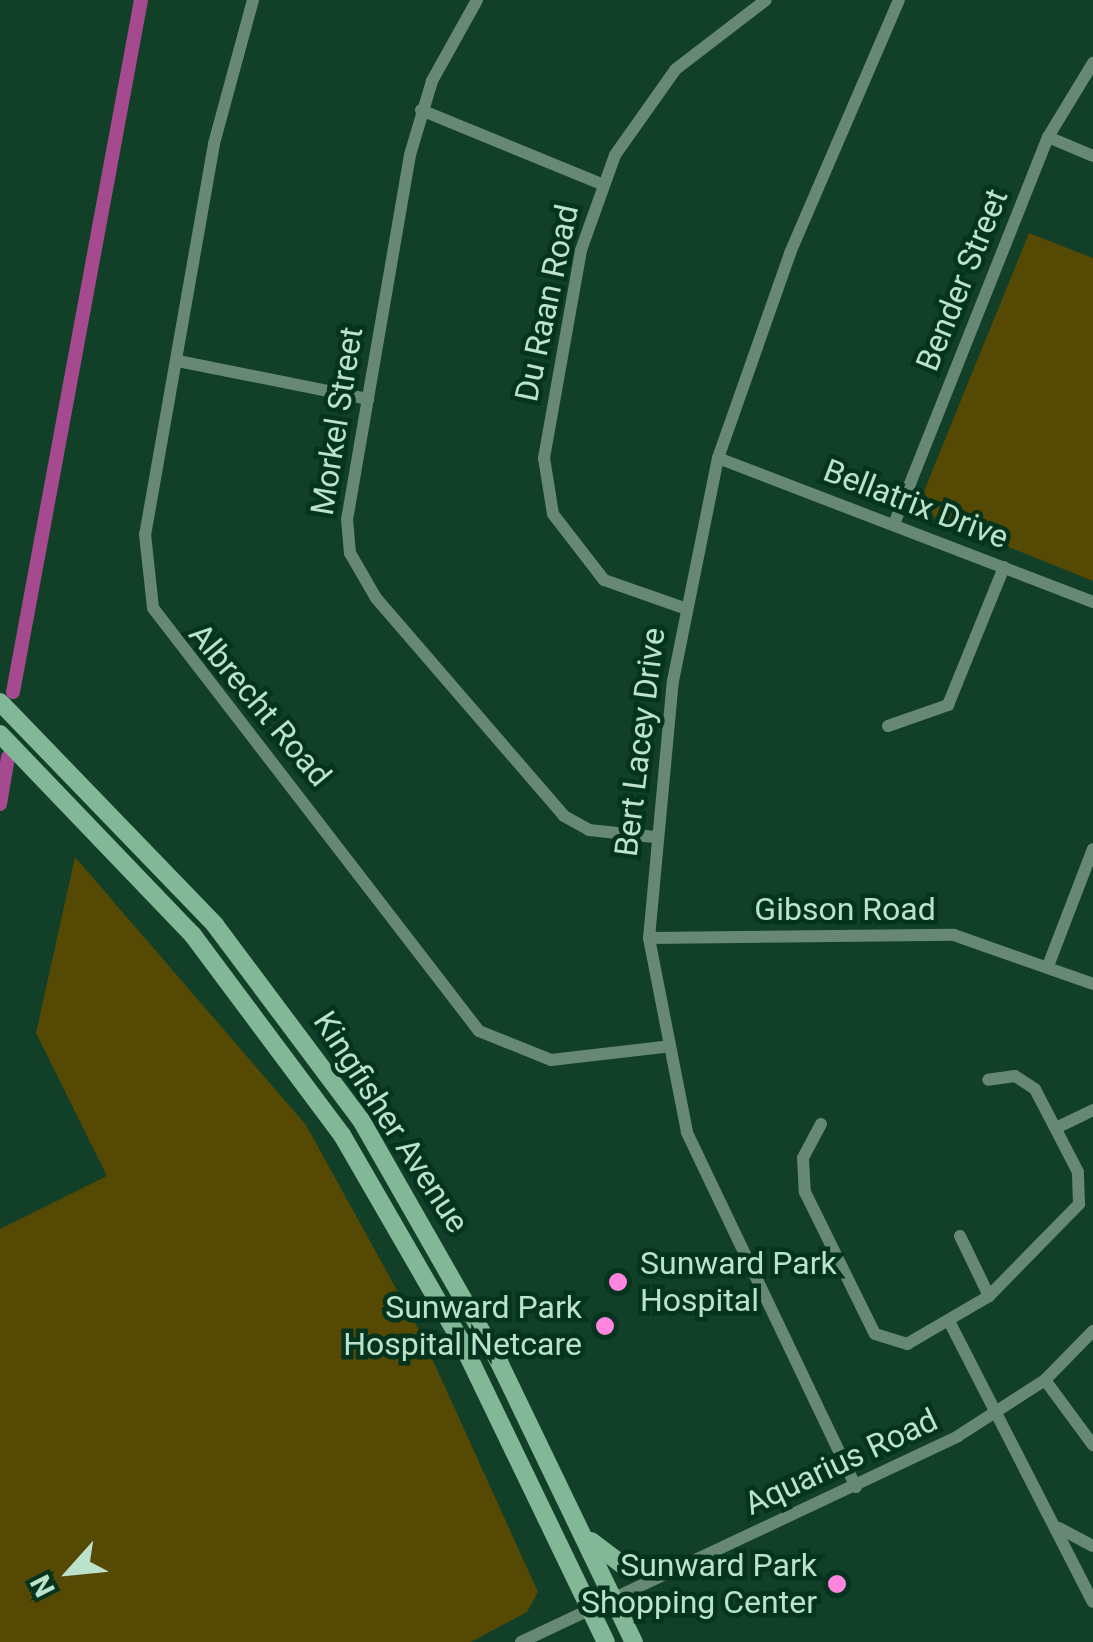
<!DOCTYPE html>
<html>
<head>
<meta charset="utf-8">
<style>
  body { margin:0 }
  #map { position:relative; width:1093px; height:1642px; overflow:hidden; background:#113f28; font-family:Roboto,sans-serif }
  div>[style] { position:absolute }
  [style*='--x'] { left:calc(var(--x)*1px); top:calc(var(--y)*1px); width:calc(var(--w)*1px); rotate:calc(var(--a)*1deg) }
  .green>* { inset:0; background:#564903 }
  .canal>* { height:14px; margin:-7px; padding:0 7px; transform-origin:7px; border-radius:7px; background:#a54a8e }
  .street>* { height:12px; margin:-6px; padding:0 6px; transform-origin:6px; border-radius:6px; background:#678874 }
  .secondary>* { height:18px; margin:-9px; padding:0 9px; transform-origin:9px; border-radius:9px; background:#82b797 }
  .dots>* { width:28px; height:28px; translate:-50% -50%; box-sizing:border-box; border:5px solid #04341e; border-radius:50% }
  span { translate:-50% -50%; white-space:nowrap; text-align:center; line-height:1.15; -webkit-text-stroke:9px #04341e; paint-order:stroke }
  .street-label { font-size:32px; color:#bbe2ca }
  .poi-label { font-size:32px; color:#bbe2ca }
  .left { translate:0 -50%; text-align:left }
  .right { translate:-100% -50%; text-align:right }
  .north { position:absolute; left:20px; top:1522px; width:100px; height:100px; -webkit-text-stroke:8px #04341e; paint-order:stroke; rotate:243deg; font-size:28px; font-weight:700; line-height:40px; text-align:center; color:#bbe2ca }
  .north::after { content:''; display:block; margin:auto; width:35px; height:45px; background:#bbe2ca; clip-path:polygon(50% 0,100% 100%,50% 72%,0 100%) }
</style>
</head>
<body>
<div id="map">
  <div class="green">
    <i style="clip-path:polygon(1029px 233px,1093px 258px,1093px 581px,934px 517px,924px 491px)"></i>
    <i style="clip-path:polygon(75px 857px,306px 1125px,420px 1332px,538px 1592px,527px 1612px,471px 1642px,0 1642px,0 1229px,107px 1176px,36px 1033px)"></i>
  </div>
  <div class="canal">
    <i style="--x:13;--y:692;--w:704;--a:-79.52"></i>
    <i style="--x:0;--y:804;--w:48;--a:-80.3"></i>
  </div>
  <div class="street">
    <i style="--x:253;--y:0;--w:149;--a:105.2"></i>
    <i style="--x:214;--y:144;--w:396;--a:100"></i>
    <i style="--x:145;--y:534;--w:74;--a:83.8"></i>
    <i style="--x:153;--y:608;--w:534;--a:52.38"></i>
    <i style="--x:479;--y:1031;--w:78;--a:21.9"></i>
    <i style="--x:551;--y:1060;--w:113;--a:-6.6"></i>
    <i style="--x:477;--y:0;--w:93;--a:119.1"></i>
    <i style="--x:432;--y:81;--w:77;--a:106.6"></i>
    <i style="--x:410;--y:155;--w:369;--a:99.8"></i>
    <i style="--x:347;--y:519;--w:34;--a:85"></i>
    <i style="--x:350;--y:553;--w:52;--a:60"></i>
    <i style="--x:376;--y:598;--w:288;--a:49.2"></i>
    <i style="--x:564;--y:816;--w:29;--a:29"></i>
    <i style="--x:589;--y:830;--w:66;--a:6.1"></i>
    <i style="--x:421;--y:110;--w:195;--a:22.3"></i>
    <i style="--x:1048;--y:137;--w:49;--a:22.9"></i>
    <i style="--x:178;--y:361;--w:194;--a:11.3"></i>
    <i style="--x:718;--y:458;--w:402;--a:21"></i>
    <i style="--x:894;--y:524;--w:417;--a:-68.3"></i>
    <i style="--x:1048;--y:137;--w:87;--a:-58.7"></i>
    <i style="--x:684;--y:608;--w:85;--a:-160.7"></i>
    <i style="--x:604;--y:580;--w:83;--a:-127.7"></i>
    <i style="--x:553;--y:514;--w:57;--a:-99.1"></i>
    <i style="--x:544;--y:458;--w:211;--a:-79.9"></i>
    <i style="--x:581;--y:250;--w:101;--a:-70.3"></i>
    <i style="--x:615;--y:155;--w:105;--a:-54.7"></i>
    <i style="--x:676;--y:69;--w:113;--a:-37.5"></i>
    <i style="--x:888;--y:726;--w:64;--a:-19.3"></i>
    <i style="--x:948;--y:705;--w:149;--a:-67.9"></i>
    <i style="--x:649;--y:938;--w:305;--a:-0.6"></i>
    <i style="--x:954;--y:935;--w:147;--a:19.4"></i>
    <i style="--x:1048;--y:966;--w:125;--a:-69"></i>
    <i style="--x:821;--y:1124;--w:38;--a:118"></i>
    <i style="--x:803;--y:1158;--w:34;--a:87"></i>
    <i style="--x:805;--y:1192;--w:158;--a:63.8"></i>
    <i style="--x:875;--y:1334;--w:34;--a:17"></i>
    <i style="--x:907;--y:1344;--w:95;--a:-30.3"></i>
    <i style="--x:989;--y:1296;--w:129;--a:-45.6"></i>
    <i style="--x:1079;--y:1204;--w:32;--a:-92"></i>
    <i style="--x:1078;--y:1172;--w:93;--a:-117.4"></i>
    <i style="--x:1035;--y:1089;--w:24;--a:-147"></i>
    <i style="--x:1015;--y:1076;--w:27;--a:172"></i>
    <i style="--x:1056;--y:1128;--w:41;--a:-25.9"></i>
    <i style="--x:960;--y:1236;--w:67;--a:64.2"></i>
    <i style="--x:951;--y:1325;--w:311;--a:62.9"></i>
    <i style="--x:1045;--y:1380;--w:81;--a:53.6"></i>
    <i style="--x:856;--y:1487;--w:393;--a:-115.5"></i>
    <i style="--x:687;--y:1132;--w:198;--a:-101.1"></i>
    <i style="--x:649;--y:938;--w:258;--a:-84.7"></i>
    <i style="--x:673;--y:681;--w:227;--a:-78.6"></i>
    <i style="--x:718;--y:458;--w:217;--a:-70.6"></i>
    <i style="--x:790;--y:253;--w:275;--a:-66.7"></i>
    <i style="--x:1059;--y:1528;--w:38;--a:28"></i>
    <i style="--x:521;--y:1642;--w:483;--a:-25.2"></i>
    <i style="--x:958;--y:1436;--w:103;--a:-32.8"></i>
    <i style="--x:1045;--y:1380;--w:69;--a:-45.6"></i>
  </div>
  <div class="secondary">
    <i style="--x:0;--y:702;--w:310;--a:46"></i>
    <i style="--x:215;--y:925;--w:244;--a:53.2"></i>
    <i style="--x:361;--y:1120;--w:279;--a:60.3"></i>
    <i style="--x:499;--y:1362;--w:311;--a:64.3"></i>
    <i style="--x:0;--y:734;--w:277;--a:46.2"></i>
    <i style="--x:192;--y:934;--w:251;--a:53.3"></i>
    <i style="--x:342;--y:1135;--w:236;--a:60"></i>
    <i style="--x:460;--y:1339;--w:336;--a:64.3"></i>
    <i style="--x:591;--y:1541;--w:41;--a:37.1"></i>
    <i style="--x:624;--y:1566;--w:49;--a:5.8"></i>
  </div>
  <div class="dots">
    <i style="left:618px;top:1282px;background:#ff85df"></i>
    <i style="left:605px;top:1326px;background:#ff85df"></i>
    <i style="left:837px;top:1584px;background:#ff85df"></i>
  </div>
  <div class="street-label">
    <span style="left:962px;top:280px;rotate:-68deg">Bender Street</span>
    <span style="left:547px;top:303px;rotate:-78deg">Du Raan Road</span>
    <span style="left:337px;top:421px;rotate:-81deg">Morkel Street</span>
    <span style="left:916px;top:504px;rotate:21deg">Bellatrix Drive</span>
    <span style="left:260px;top:705px;rotate:50deg">Albrecht Road</span>
    <span style="left:640px;top:742px;rotate:-83deg">Bert Lacey Drive</span>
    <span style="left:845px;top:909px">Gibson Road</span>
    <span style="left:391px;top:1122px;rotate:57deg">Kingfisher Avenue</span>
    <span style="left:841px;top:1462px;rotate:-25deg">Aquarius Road</span>
  </div>
  <div class="poi-label">
    <span class="left" style="left:640px;top:1282px">Sunward Park<br>Hospital</span>
    <span class="right" style="left:582px;top:1326px">Sunward Park<br>Hospital Netcare</span>
    <span class="right" style="left:817px;top:1584px">Sunward Park<br>Shopping Center</span>
  </div>
  <div class="north">N</div>
</div>
</body>
</html>
